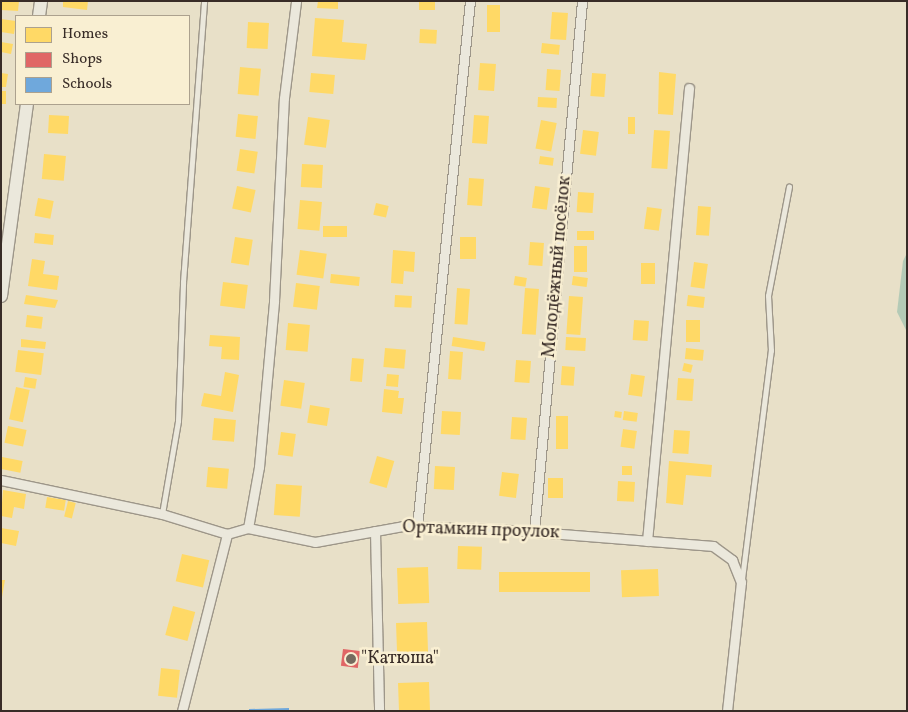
<!DOCTYPE html>
<html>
<head>
<meta charset="utf-8">
<style>
  body { margin:0 }
  #map { position:relative; width:908px; height:712px; overflow:hidden; background:#e8e0c8; font-family:Vollkorn,serif }
  div>[style] { position:absolute }
  [style*='--x'] { left:calc(var(--x)*1px); top:calc(var(--y)*1px); width:calc(var(--w)*1px); rotate:calc(var(--a)*1deg) }
  .water>* { inset:0; background:#b4cab6 }
  .homes>* { inset:0; background:#ffd966; transform-origin:0 0 }
  .shops>* { inset:0; background:#e06666; transform-origin:0 0 }
  .schools>* { inset:0; background:#6fa8dc }
  .roads { filter:drop-shadow(1px 0 #9d9689) drop-shadow(-1px 0 #9d9689) drop-shadow(0 1px #9d9689) drop-shadow(0 -1px #9d9689) }
  .lane>* { height:4.5px; margin:-2.25px; padding:0 2.25px; transform-origin:2.25px; border-radius:2.25px; background:#ebe8dc }
  .street>* { height:9px; margin:-4.5px; padding:0 4.5px; transform-origin:4.5px; border-radius:4.5px; background:#ebe8dc }
  .secondary>* { height:12px; margin:-6px; padding:0 6px; transform-origin:6px; border-radius:6px; background:#ebe8dc }
  .dots>* { width:14px; height:14px; translate:-50% -50%; box-sizing:border-box; border:2px solid #f9efd2; border-radius:50% }
  span { translate:-50% -50%; white-space:nowrap; text-align:center; line-height:1.15; -webkit-text-stroke:5px #f9efd2; paint-order:stroke }
  .street-label { font-size:18px; color:#382c27 }
  .poi-label { font-size:18px; color:#382c27 }
  .left { translate:0 -50%; text-align:left }
  .frame { position:absolute; inset:0; border:2px solid #382c27; pointer-events:none }
  .legend { position:absolute; left:15px; top:15px; width:175px; height:90px; box-sizing:border-box; background:#f9efd2; border:1px solid #aca18e; margin:0; padding:6px 9px; list-style:none; font-size:15px; color:#382c27 }
  .legend li { display:flex; align-items:center; gap:10px; height:25px }
  .legend b { width:25px; border:1px solid #aca18e }
</style>
</head>
<body>
<div id="map">
  <div class="water">
    <i style="clip-path:polygon(907px 253px,907px 332px,897px 312px,903px 261px)"></i>
  </div>
  <div class="homes">
    <i style="clip-path:polygon(1px 1px,19px 1px,18px 11px,1px 10px)"></i>
    <i style="clip-path:polygon(63px 1px,88px 1px,87px 10px,63px 7px)"></i>
    <i style="clip-path:polygon(318px 1px,338px 1px,338px 9px,317px 8px)"></i>
    <i style="left:419px;top:1px;width:16px;height:9px"></i>
    <i style="left:487px;top:5px;width:13px;height:27px"></i>
    <i style="left:552px;top:12px;width:16px;height:27px;rotate:4deg"></i>
    <i style="clip-path:polygon(315px 18px,344px 20px,342px 42px,367px 44px,365px 60px,312px 56px)"></i>
    <i style="clip-path:polygon(1px 19px,16px 21px,14px 34px,1px 32px)"></i>
    <i style="left:248px;top:22px;width:21px;height:26px;rotate:3deg"></i>
    <i style="left:420px;top:29px;width:17px;height:14px;rotate:3deg"></i>
    <i style="clip-path:polygon(1px 42px,13px 44px,11px 54px,1px 52px)"></i>
    <i style="left:542px;top:43px;width:18px;height:10px;rotate:6deg"></i>
    <i style="left:480px;top:63px;width:16px;height:27px;rotate:4deg"></i>
    <i style="left:240px;top:67px;width:21px;height:27px;rotate:5deg"></i>
    <i style="left:547px;top:69px;width:14px;height:21px;rotate:4deg"></i>
    <i style="clip-path:polygon(659px 72px,676px 74px,673px 115px,658px 114px)"></i>
    <i style="clip-path:polygon(1px 73px,8px 74px,6px 87px,1px 87px)"></i>
    <i style="left:311px;top:73px;width:24px;height:19px;rotate:5deg"></i>
    <i style="left:592px;top:73px;width:14px;height:23px;rotate:4deg"></i>
    <i style="left:1px;top:91px;width:5px;height:13px"></i>
    <i style="left:538px;top:97px;width:19px;height:10px;rotate:3deg"></i>
    <i style="left:238px;top:114px;width:20px;height:23px;rotate:6deg"></i>
    <i style="left:49px;top:115px;width:20px;height:18px;rotate:3deg"></i>
    <i style="left:474px;top:115px;width:15px;height:28px;rotate:4deg"></i>
    <i style="left:308px;top:117px;width:22px;height:28px;rotate:8deg"></i>
    <i style="left:628px;top:117px;width:7px;height:17px"></i>
    <i style="left:541px;top:120px;width:16px;height:29px;rotate:11deg"></i>
    <i style="left:583px;top:130px;width:16px;height:24px;rotate:7deg"></i>
    <i style="left:654px;top:130px;width:16px;height:38px;rotate:4deg"></i>
    <i style="left:240px;top:149px;width:18px;height:22px;rotate:9deg"></i>
    <i style="left:44px;top:154px;width:22px;height:25px;rotate:5deg"></i>
    <i style="left:540px;top:156px;width:14px;height:8px;rotate:8deg"></i>
    <i style="left:302px;top:164px;width:21px;height:23px;rotate:3deg"></i>
    <i style="left:469px;top:178px;width:15px;height:27px;rotate:4deg"></i>
    <i style="left:237px;top:186px;width:19px;height:23px;rotate:12deg"></i>
    <i style="left:535px;top:186px;width:15px;height:22px;rotate:8deg"></i>
    <i style="left:578px;top:192px;width:16px;height:20px;rotate:4deg"></i>
    <i style="left:38px;top:198px;width:16px;height:18px;rotate:11deg"></i>
    <i style="left:300px;top:200px;width:22px;height:29px;rotate:5deg"></i>
    <i style="left:376px;top:203px;width:13px;height:12px;rotate:13deg"></i>
    <i style="left:698px;top:206px;width:13px;height:29px;rotate:4deg"></i>
    <i style="left:647px;top:207px;width:15px;height:22px;rotate:8deg"></i>
    <i style="left:323px;top:226px;width:24px;height:11px"></i>
    <i style="left:577px;top:231px;width:17px;height:9px"></i>
    <i style="left:35px;top:233px;width:19px;height:10px;rotate:6deg"></i>
    <i style="left:235px;top:237px;width:18px;height:26px;rotate:9deg"></i>
    <i style="left:460px;top:237px;width:16px;height:22px"></i>
    <i style="left:530px;top:242px;width:14px;height:23px;rotate:4deg"></i>
    <i style="left:574px;top:246px;width:13px;height:26px"></i>
    <i style="left:300px;top:250px;width:27px;height:25px;rotate:8deg"></i>
    <i style="clip-path:polygon(393px 250px,415px 252px,414px 272px,404px 271px,403px 284px,391px 283px)"></i>
    <i style="clip-path:polygon(32px 259px,45px 261px,43px 274px,59px 276px,57px 290px,28px 286px)"></i>
    <i style="left:694px;top:262px;width:14px;height:25px;rotate:8deg"></i>
    <i style="left:641px;top:263px;width:14px;height:21px"></i>
    <i style="left:331px;top:274px;width:29px;height:9px;rotate:6deg"></i>
    <i style="left:515px;top:276px;width:12px;height:9px;rotate:9deg"></i>
    <i style="left:573px;top:276px;width:15px;height:9px;rotate:8deg"></i>
    <i style="left:223px;top:282px;width:25px;height:24px;rotate:7deg"></i>
    <i style="left:296px;top:283px;width:24px;height:24px;rotate:7deg"></i>
    <i style="left:457px;top:288px;width:13px;height:36px;rotate:4deg"></i>
    <i style="left:525px;top:288px;width:14px;height:46px;rotate:4deg"></i>
    <i style="clip-path:polygon(26px 295px,58px 300px,55px 308px,24px 304px)"></i>
    <i style="left:395px;top:295px;width:17px;height:12px;rotate:3deg"></i>
    <i style="left:688px;top:295px;width:17px;height:11px;rotate:7deg"></i>
    <i style="left:569px;top:296px;width:14px;height:38px;rotate:4deg"></i>
    <i style="left:27px;top:315px;width:16px;height:12px;rotate:7deg"></i>
    <i style="left:634px;top:320px;width:15px;height:20px;rotate:4deg"></i>
    <i style="left:686px;top:320px;width:14px;height:22px"></i>
    <i style="left:288px;top:323px;width:22px;height:27px;rotate:5deg"></i>
    <i style="clip-path:polygon(210px 335px,240px 337px,239px 360px,221px 359px,222px 347px,209px 346px)"></i>
    <i style="left:453px;top:337px;width:33px;height:9px;rotate:9deg"></i>
    <i style="left:566px;top:337px;width:20px;height:13px;rotate:3deg"></i>
    <i style="clip-path:polygon(21px 339px,46px 342px,45px 349px,21px 347px)"></i>
    <i style="left:385px;top:348px;width:21px;height:19px;rotate:5deg"></i>
    <i style="left:686px;top:348px;width:18px;height:11px;rotate:6deg"></i>
    <i style="left:18px;top:350px;width:26px;height:22px;rotate:7deg"></i>
    <i style="left:450px;top:351px;width:13px;height:28px;rotate:4deg"></i>
    <i style="left:352px;top:358px;width:12px;height:23px;rotate:5deg"></i>
    <i style="left:516px;top:360px;width:15px;height:22px;rotate:4deg"></i>
    <i style="left:684px;top:363px;width:9px;height:8px;rotate:13deg"></i>
    <i style="left:562px;top:366px;width:13px;height:19px;rotate:4deg"></i>
    <i style="clip-path:polygon(225px 372px,239px 375px,233px 412px,201px 406px,204px 393px,221px 396px)"></i>
    <i style="left:387px;top:374px;width:12px;height:12px;rotate:5deg"></i>
    <i style="left:631px;top:374px;width:14px;height:21px;rotate:8deg"></i>
    <i style="left:25px;top:377px;width:12px;height:10px;rotate:9deg"></i>
    <i style="left:678px;top:378px;width:16px;height:22px;rotate:4deg"></i>
    <i style="left:284px;top:380px;width:21px;height:26px;rotate:8deg"></i>
    <i style="left:16px;top:387px;width:14px;height:33px;rotate:12deg"></i>
    <i style="clip-path:polygon(384px 389px,399px 391px,398px 398px,404px 398px,402px 414px,382px 412px)"></i>
    <i style="left:310px;top:405px;width:20px;height:18px;rotate:9deg"></i>
    <i style="left:442px;top:411px;width:19px;height:23px;rotate:3deg"></i>
    <i style="left:615px;top:411px;width:7px;height:6px;rotate:8deg"></i>
    <i style="left:624px;top:411px;width:14px;height:9px;rotate:8deg"></i>
    <i style="left:556px;top:416px;width:12px;height:33px"></i>
    <i style="left:512px;top:417px;width:15px;height:22px;rotate:4deg"></i>
    <i style="left:214px;top:418px;width:22px;height:22px;rotate:5deg"></i>
    <i style="left:8px;top:426px;width:19px;height:17px;rotate:12deg"></i>
    <i style="left:623px;top:429px;width:14px;height:18px;rotate:8deg"></i>
    <i style="left:674px;top:430px;width:16px;height:23px;rotate:4deg"></i>
    <i style="left:281px;top:432px;width:15px;height:23px;rotate:8deg"></i>
    <i style="left:377px;top:456px;width:18px;height:28px;rotate:16deg"></i>
    <i style="left:2px;top:457px;width:21px;height:12px;rotate:11deg"></i>
    <i style="clip-path:polygon(669px 461px,712px 465px,711px 477px,686px 475px,683px 505px,666px 503px)"></i>
    <i style="left:435px;top:466px;width:20px;height:23px;rotate:3deg"></i>
    <i style="left:622px;top:466px;width:10px;height:9px"></i>
    <i style="left:208px;top:467px;width:21px;height:20px;rotate:5deg"></i>
    <i style="left:502px;top:472px;width:17px;height:24px;rotate:7deg"></i>
    <i style="left:548px;top:478px;width:15px;height:20px"></i>
    <i style="left:618px;top:481px;width:17px;height:20px;rotate:3deg"></i>
    <i style="left:276px;top:484px;width:26px;height:31px;rotate:4deg"></i>
    <i style="clip-path:polygon(3px 490px,26px 494px,24px 509px,14px 507px,12px 518px,1px 516px)"></i>
    <i style="left:47px;top:497px;width:19px;height:11px;rotate:9deg"></i>
    <i style="left:68px;top:501px;width:8px;height:16px;rotate:14deg"></i>
    <i style="clip-path:polygon(1px 528px,19px 531px,16px 546px,1px 543px)"></i>
    <i style="left:458px;top:546px;width:24px;height:23px;rotate:2deg"></i>
    <i style="left:182px;top:554px;width:28px;height:28px;rotate:13deg"></i>
    <i style="left:428px;top:567px;width:36px;height:31px;rotate:88deg"></i>
    <i style="left:658px;top:569px;width:27px;height:37px;rotate:88deg"></i>
    <i style="left:590px;top:572px;width:20px;height:91px;rotate:90deg"></i>
    <i style="clip-path:polygon(1px 580px,5px 580px,2px 597px,1px 596px)"></i>
    <i style="left:173px;top:606px;width:23px;height:30px;rotate:15deg"></i>
    <i style="left:427px;top:622px;width:31px;height:31px;rotate:88deg"></i>
    <i style="left:161px;top:668px;width:19px;height:28px;rotate:6deg"></i>
    <i style="left:429px;top:682px;width:29px;height:31px;rotate:88deg"></i>
  </div>
  <div class="shops">
    <i style="left:343px;top:649px;width:17px;height:17px;rotate:7deg"></i>
  </div>
  <div class="schools">
    <i style="clip-path:polygon(289px 708px,289px 711px,249px 711px,249px 709px)"></i>
  </div>
  <div class="roads">
    <div class="lane">
      <i style="--x:162;--y:514;--w:94;--a:-80.2"></i>
      <i style="--x:178;--y:421;--w:139;--a:-87.9"></i>
      <i style="--x:183;--y:282;--w:282;--a:-85.7"></i>
      <i style="--x:742;--y:579;--w:230;--a:-82.8"></i>
      <i style="--x:771;--y:351;--w:55;--a:-93.1"></i>
      <i style="--x:768;--y:296;--w:111;--a:-79.1"></i>
    </div>
    <div class="street">
      <i style="--x:1;--y:480;--w:165;--a:11.9"></i>
      <i style="--x:162;--y:514;--w:68;--a:17.1"></i>
      <i style="--x:227;--y:534;--w:22;--a:-16"></i>
      <i style="--x:248;--y:528;--w:68;--a:11.8"></i>
      <i style="--x:315;--y:542;--w:89;--a:-10.3"></i>
      <i style="--x:403;--y:526;--w:108;--a:2.1"></i>
      <i style="--x:511;--y:530;--w:203;--a:4.5"></i>
      <i style="--x:713;--y:546;--w:24;--a:36"></i>
      <i style="--x:732;--y:560;--w:24;--a:68"></i>
      <i style="--x:741;--y:582;--w:130;--a:96.2"></i>
      <i style="--x:417;--y:527;--w:529;--a:-84.25"></i>
      <i style="--x:248;--y:528;--w:62;--a:-79.8"></i>
      <i style="--x:259;--y:467;--w:167;--a:-84.8"></i>
      <i style="--x:274;--y:301;--w:203;--a:-87.2"></i>
      <i style="--x:284;--y:98;--w:98;--a:-82.9"></i>
      <i style="--x:375;--y:531;--w:180;--a:88.7"></i>
      <i style="--x:534;--y:532;--w:533;--a:-84.83"></i>
      <i style="--x:647;--y:541;--w:455;--a:-84.7"></i>
      <i style="--x:182;--y:711;--w:183;--a:-75.7"></i>
    </div>
    <div class="secondary">
      <i style="--x:39;--y:16;--w:15;--a:-82"></i>
      <i style="--x:1;--y:296;--w:194;--a:-82.3"></i>
    </div>
  </div>
  <div class="dots">
    <i style="left:351px;top:659px;background:#766b5f"></i>
  </div>
  <div class="street-label">
    <span style="left:558px;top:267px;rotate:-85deg">Молодёжный посёлок</span>
    <span style="left:481px;top:531px;rotate:2deg">Ортамкин проулок</span>
  </div>
  <div class="poi-label">
    <span class="left" style="left:361px;top:659px">"Катюша"</span>
  </div>
  <div class="frame"></div>
  <ul class="legend">
  <li><b style="height:14px;background:#ffd966"></b>Homes</li>
  <li><b style="height:14px;background:#e06666"></b>Shops</li>
  <li><b style="height:14px;background:#6fa8dc"></b>Schools</li>
  </ul>
</div>
</body>
</html>
